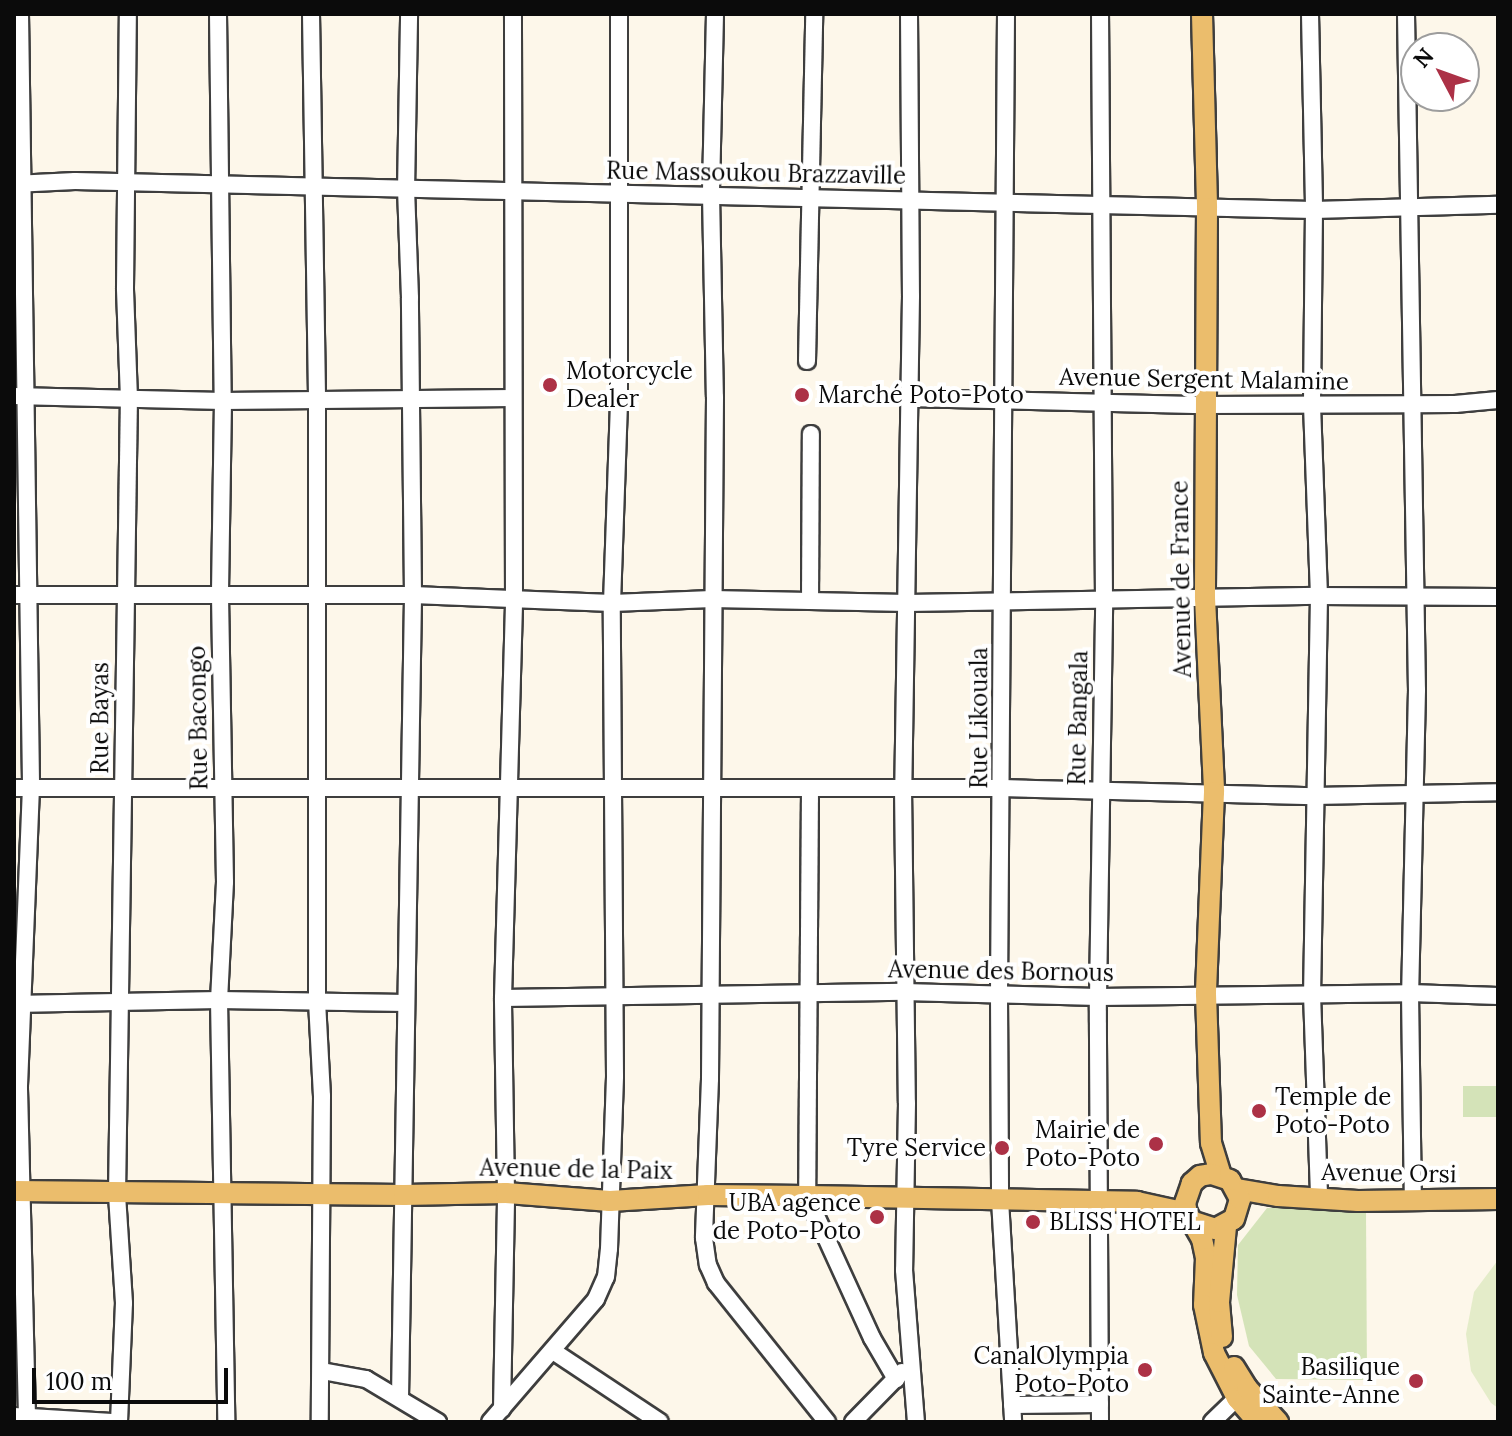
<!DOCTYPE html>
<html>
<head>
<meta charset="utf-8">
<style>
  body { margin:0 }
  #map { position:relative; width:1512px; height:1436px; overflow:hidden; background:#fdf7ea; font-family:Lora,serif }
  div>[style] { position:absolute }
  [style*='--x'] { left:calc(var(--x)*1px); top:calc(var(--y)*1px); width:calc(var(--w)*1px); rotate:calc(var(--a)*1deg) }
  .green>* { inset:0; background:#d4e3b8; transform-origin:0 0 }
  .pitch>* { inset:0; background:#e4ecc9 }
  .roads { filter:drop-shadow(2px 0 #3e3e3e) drop-shadow(-2px 0 #3e3e3e) drop-shadow(0 2px #3e3e3e) drop-shadow(0 -2px #3e3e3e) }
  .minor>* { height:16px; margin:-8px; padding:0 8px; transform-origin:8px; border-radius:8px; background:#fff }
  .major>* { height:20px; margin:-10px; padding:0 10px; transform-origin:10px; border-radius:10px; background:#ebbd6c }
  .dots>* { width:22px; height:22px; translate:-50% -50%; box-sizing:border-box; border:4px solid #fff; border-radius:50% }
  span { translate:-50% -50%; white-space:nowrap; text-align:center; line-height:1.15; -webkit-text-stroke:8px #fff; paint-order:stroke }
  .street-label { font-size:24px; color:#0b0b0b }
  .poi-label { font-size:24px; color:#0b0b0b }
  .left { translate:0 -50%; text-align:left }
  .right { translate:-100% -50%; text-align:right }
  .frame { position:absolute; inset:0; border:16px solid #0b0b0b; pointer-events:none }
  .north { position:absolute; left:1400px; top:32px; width:80px; height:80px; box-sizing:border-box; background:#fff; border:2px solid #9d9d9d; border-radius:50%; rotate:311deg; font-size:22px; font-weight:700; line-height:32px; text-align:center; color:#0b0b0b }
  .north::after { content:''; display:block; margin:auto; width:28px; height:36px; background:#ac3146; clip-path:polygon(50% 0,100% 100%,50% 72%,0 100%) }
  .scale { position:absolute; left:32px; top:1368px; width:196px; height:36px; box-sizing:border-box; border:4px solid #0b0b0b; border-top:0; padding-left:10px; font-size:24px; line-height:28px; white-space:nowrap; color:#0b0b0b; -webkit-text-stroke:6px #fff; paint-order:stroke }
</style>
</head>
<body>
<div id="map">
  <div class="green">
    <i style="left:1498px;top:1086px;width:31px;height:35px;rotate:90deg"></i>
    <i style="clip-path:polygon(1267px 1208px,1366px 1209px,1367px 1380px,1276px 1379px,1249px 1346px,1237px 1295px,1238px 1245px)"></i>
  </div>
  <div class="pitch">
    <i style="clip-path:polygon(1498px 1260px,1498px 1408px,1491px 1403px,1471px 1371px,1466px 1334px,1474px 1292px)"></i>
  </div>
  <div class="roads">
    <div class="minor">
      <i style="--x:20;--y:14;--w:773;--a:89.18"></i>
      <i style="--x:31;--y:787;--w:302;--a:92.3"></i>
      <i style="--x:19;--y:1089;--w:333;--a:88.6"></i>
      <i style="--x:218;--y:14;--w:387;--a:89.3"></i>
      <i style="--x:223;--y:401;--w:195;--a:90.9"></i>
      <i style="--x:220;--y:596;--w:286;--a:89"></i>
      <i style="--x:225;--y:882;--w:118;--a:92.9"></i>
      <i style="--x:219;--y:1000;--w:422;--a:89"></i>
      <i style="--x:311;--y:14;--w:386;--a:89.1"></i>
      <i style="--x:317;--y:400;--w:601;--a:90"></i>
      <i style="--x:317;--y:1001;--w:95;--a:87"></i>
      <i style="--x:322;--y:1096;--w:326;--a:90.4"></i>
      <i style="--x:715;--y:14;--w:180;--a:91.3"></i>
      <i style="--x:711;--y:194;--w:203;--a:88.9"></i>
      <i style="--x:715;--y:397;--w:682;--a:90.42"></i>
      <i style="--x:710;--y:1079;--w:159;--a:92.2"></i>
      <i style="--x:704;--y:1238;--w:27;--a:82"></i>
      <i style="--x:708;--y:1265;--w:20;--a:66"></i>
      <i style="--x:716;--y:1283;--w:178;--a:51.4"></i>
      <i style="--x:909;--y:14;--w:282;--a:89.6"></i>
      <i style="--x:911;--y:296;--w:492;--a:90.9"></i>
      <i style="--x:903;--y:788;--w:315;--a:89.3"></i>
      <i style="--x:907;--y:1103;--w:167;--a:91"></i>
      <i style="--x:904;--y:1270;--w:152;--a:85.5"></i>
      <i style="--x:1006;--y:14;--w:981;--a:90.41"></i>
      <i style="--x:999;--y:995;--w:205;--a:89.7"></i>
      <i style="--x:1000;--y:1200;--w:222;--a:86.6"></i>
      <i style="--x:1310;--y:14;--w:196;--a:88.8"></i>
      <i style="--x:1314;--y:210;--w:195;--a:90.6"></i>
      <i style="--x:1312;--y:405;--w:191;--a:87.9"></i>
      <i style="--x:1319;--y:596;--w:398;--a:91"></i>
      <i style="--x:1312;--y:994;--w:204;--a:88"></i>
      <i style="--x:1406;--y:14;--w:676;--a:89.07"></i>
      <i style="--x:1417;--y:690;--w:303;--a:91.3"></i>
      <i style="--x:1410;--y:993;--w:207;--a:89.2"></i>
      <i style="--x:14;--y:184;--w:61;--a:-2.8"></i>
      <i style="--x:75;--y:181;--w:1239;--a:1.34"></i>
      <i style="--x:1314;--y:210;--w:184;--a:-1.6"></i>
      <i style="--x:807;--y:361;--w:347;--a:-88.8"></i>
      <i style="--x:14;--y:396;--w:209;--a:1.4"></i>
      <i style="--x:223;--y:401;--w:290;--a:-0.6"></i>
      <i style="--x:909;--y:398;--w:295;--a:1.4"></i>
      <i style="--x:1204;--y:405;--w:251;--a:-0.2"></i>
      <i style="--x:1455;--y:404;--w:43;--a:-5.3"></i>
      <i style="--x:14;--y:595;--w:399;--a:0"></i>
      <i style="--x:413;--y:595;--w:199;--a:2.3"></i>
      <i style="--x:612;--y:603;--w:100;--a:-2.3"></i>
      <i style="--x:712;--y:599;--w:195;--a:1.2"></i>
      <i style="--x:907;--y:603;--w:412;--a:-1"></i>
      <i style="--x:1319;--y:596;--w:179;--a:0.3"></i>
      <i style="--x:810;--y:601;--w:167;--a:-89.7"></i>
      <i style="--x:14;--y:788;--w:988;--a:0"></i>
      <i style="--x:1002;--y:788;--w:312;--a:1.5"></i>
      <i style="--x:1314;--y:796;--w:184;--a:-1.2"></i>
      <i style="--x:810;--y:789;--w:407;--a:90.4"></i>
      <i style="--x:807;--y:1196;--w:156;--a:65.4"></i>
      <i style="--x:872;--y:1338;--w:48;--a:59.7"></i>
      <i style="--x:503;--y:998;--w:401;--a:-0.9"></i>
      <i style="--x:904;--y:992;--w:194;--a:1.5"></i>
      <i style="--x:1098;--y:997;--w:312;--a:-0.7"></i>
      <i style="--x:1410;--y:993;--w:88;--a:2"></i>
      <i style="--x:14;--y:1004;--w:205;--a:-1.1"></i>
      <i style="--x:219;--y:1000;--w:187;--a:0.9"></i>
      <i style="--x:553;--y:1351;--w:128;--a:33.6"></i>
      <i style="--x:322;--y:1371;--w:45;--a:10.3"></i>
      <i style="--x:366;--y:1379;--w:84;--a:30.8"></i>
      <i style="--x:400;--y:1398;--w:803;--a:-89.07"></i>
      <i style="--x:413;--y:595;--w:297;--a:-90.6"></i>
      <i style="--x:410;--y:298;--w:107;--a:-92.1"></i>
      <i style="--x:406;--y:191;--w:177;--a:-89"></i>
      <i style="--x:1012;--y:1405;--w:88;--a:-0.7"></i>
      <i style="--x:502;--y:1409;--w:216;--a:-88.9"></i>
      <i style="--x:506;--y:1193;--w:195;--a:-90.9"></i>
      <i style="--x:503;--y:998;--w:398;--a:-88.4"></i>
      <i style="--x:514;--y:600;--w:586;--a:-90.1"></i>
      <i style="--x:14;--y:1416;--w:98;--a:3.5"></i>
      <i style="--x:119;--y:1422;--w:119;--a:-87.6"></i>
      <i style="--x:124;--y:1303;--w:108;--a:-93.7"></i>
      <i style="--x:117;--y:1195;--w:796;--a:-89.14"></i>
      <i style="--x:129;--y:399;--w:111;--a:-92.1"></i>
      <i style="--x:125;--y:288;--w:274;--a:-89.4"></i>
      <i style="--x:490;--y:1422;--w:162;--a:-49.2"></i>
      <i style="--x:596;--y:1299;--w:24;--a:-66"></i>
      <i style="--x:606;--y:1277;--w:28;--a:-84"></i>
      <i style="--x:609;--y:1249;--w:173;--a:-88"></i>
      <i style="--x:615;--y:1076;--w:473;--a:-90.4"></i>
      <i style="--x:612;--y:603;--w:201;--a:-88"></i>
      <i style="--x:619;--y:402;--w:388;--a:-90"></i>
      <i style="--x:853;--y:1422;--w:70;--a:-45.6"></i>
      <i style="--x:1100;--y:1422;--w:425;--a:-90.3"></i>
      <i style="--x:1098;--y:997;--w:398;--a:-89.1"></i>
      <i style="--x:1104;--y:599;--w:585;--a:-90.39"></i>
      <i style="--x:1212;--y:1422;--w:46;--a:-44.1"></i>
    </div>
    <div class="major">
      <i style="--x:1202;--y:14;--w:194;--a:88.5"></i>
      <i style="--x:1207;--y:208;--w:390;--a:90.3"></i>
      <i style="--x:1205;--y:598;--w:194;--a:87.3"></i>
      <i style="--x:1214;--y:792;--w:202;--a:92.3"></i>
      <i style="--x:1206;--y:994;--w:149;--a:88.1"></i>
      <i style="--x:1211;--y:1143;--w:34;--a:73"></i>
      <i style="--x:1237;--y:1189;--w:42;--a:9.7"></i>
      <i style="--x:1278;--y:1196;--w:80;--a:3.6"></i>
      <i style="--x:1358;--y:1201;--w:140;--a:-0.8"></i>
      <i style="--x:14;--y:1191;--w:390;--a:0.6"></i>
      <i style="--x:404;--y:1195;--w:102;--a:-1.1"></i>
      <i style="--x:506;--y:1193;--w:104;--a:4.4"></i>
      <i style="--x:610;--y:1201;--w:98;--a:-3.5"></i>
      <i style="--x:708;--y:1195;--w:99;--a:0.6"></i>
      <i style="--x:807;--y:1196;--w:330;--a:1"></i>
      <i style="--x:1137;--y:1202;--w:51;--a:12.4"></i>
      <i style="--x:1194;--y:1222;--w:22;--a:18"></i>
      <i style="--x:1215;--y:1229;--w:21;--a:-28"></i>
      <i style="--x:1234;--y:1219;--w:21;--a:-73"></i>
      <i style="--x:1240;--y:1199;--w:21;--a:-118"></i>
      <i style="--x:1230;--y:1180;--w:20;--a:-162"></i>
      <i style="--x:1211;--y:1174;--w:11;--a:170"></i>
      <i style="--x:1200;--y:1176;--w:11;--a:139"></i>
      <i style="--x:1192;--y:1183;--w:21;--a:109"></i>
      <i style="--x:1185;--y:1203;--w:10;--a:79"></i>
      <i style="--x:1187;--y:1213;--w:30;--a:60"></i>
      <i style="--x:1202;--y:1239;--w:19;--a:78"></i>
      <i style="--x:1206;--y:1258;--w:47;--a:92.4"></i>
      <i style="--x:1204;--y:1305;--w:49;--a:78.2"></i>
      <i style="--x:1214;--y:1353;--w:51;--a:62.9"></i>
      <i style="--x:1237;--y:1398;--w:32;--a:49"></i>
      <i style="--x:1222;--y:1337;--w:35;--a:-95"></i>
      <i style="--x:1219;--y:1302;--w:76;--a:-84.7"></i>
      <i style="--x:1234;--y:1367;--w:25;--a:58"></i>
      <i style="--x:1247;--y:1388;--w:46;--a:47.6"></i>
    </div>
  </div>
  <div class="dots">
    <i style="left:550px;top:385px;background:#ac3146"></i>
    <i style="left:802px;top:395px;background:#ac3146"></i>
    <i style="left:1259px;top:1111px;background:#ac3146"></i>
    <i style="left:1156px;top:1144px;background:#ac3146"></i>
    <i style="left:1002px;top:1148px;background:#ac3146"></i>
    <i style="left:877px;top:1217px;background:#ac3146"></i>
    <i style="left:1033px;top:1222px;background:#ac3146"></i>
    <i style="left:1145px;top:1370px;background:#ac3146"></i>
    <i style="left:1416px;top:1381px;background:#ac3146"></i>
  </div>
  <div class="street-label">
    <span style="left:756px;top:173px;rotate:1deg">Rue Massoukou Brazzaville</span>
    <span style="left:1204px;top:379px;rotate:1deg">Avenue Sergent Malamine</span>
    <span style="left:1181px;top:579px;rotate:-91deg">Avenue de France</span>
    <span style="left:100px;top:718px;rotate:-90deg">Rue Bayas</span>
    <span style="left:198px;top:718px;rotate:-91deg">Rue Bacongo</span>
    <span style="left:979px;top:718px;rotate:-90deg">Rue Likouala</span>
    <span style="left:1078px;top:718px;rotate:-89deg">Rue Bangala</span>
    <span style="left:1001px;top:971px;rotate:1deg">Avenue des Bornous</span>
    <span style="left:576px;top:1169px;rotate:1deg">Avenue de la Paix</span>
    <span style="left:1389px;top:1173px;rotate:1deg">Avenue Orsi</span>
  </div>
  <div class="poi-label">
    <span class="left" style="left:566px;top:385px">Motorcycle<br>Dealer</span>
    <span class="left" style="left:818px;top:395px">Marché Poto-Poto</span>
    <span class="left" style="left:1275px;top:1111px">Temple de<br>Poto-Poto</span>
    <span class="right" style="left:1140px;top:1144px">Mairie de<br>Poto-Poto</span>
    <span class="right" style="left:986px;top:1148px">Tyre Service</span>
    <span class="right" style="left:861px;top:1217px">UBA agence<br>de Poto-Poto</span>
    <span class="left" style="left:1049px;top:1222px">BLISS HOTEL</span>
    <span class="right" style="left:1129px;top:1370px">CanalOlympia<br>Poto-Poto</span>
    <span class="right" style="left:1400px;top:1381px">Basilique<br>Sainte-Anne</span>
  </div>
  <div class="frame"></div>
  <div class="north">N</div>
  <div class="scale">100 m</div>
</div>
</body>
</html>
